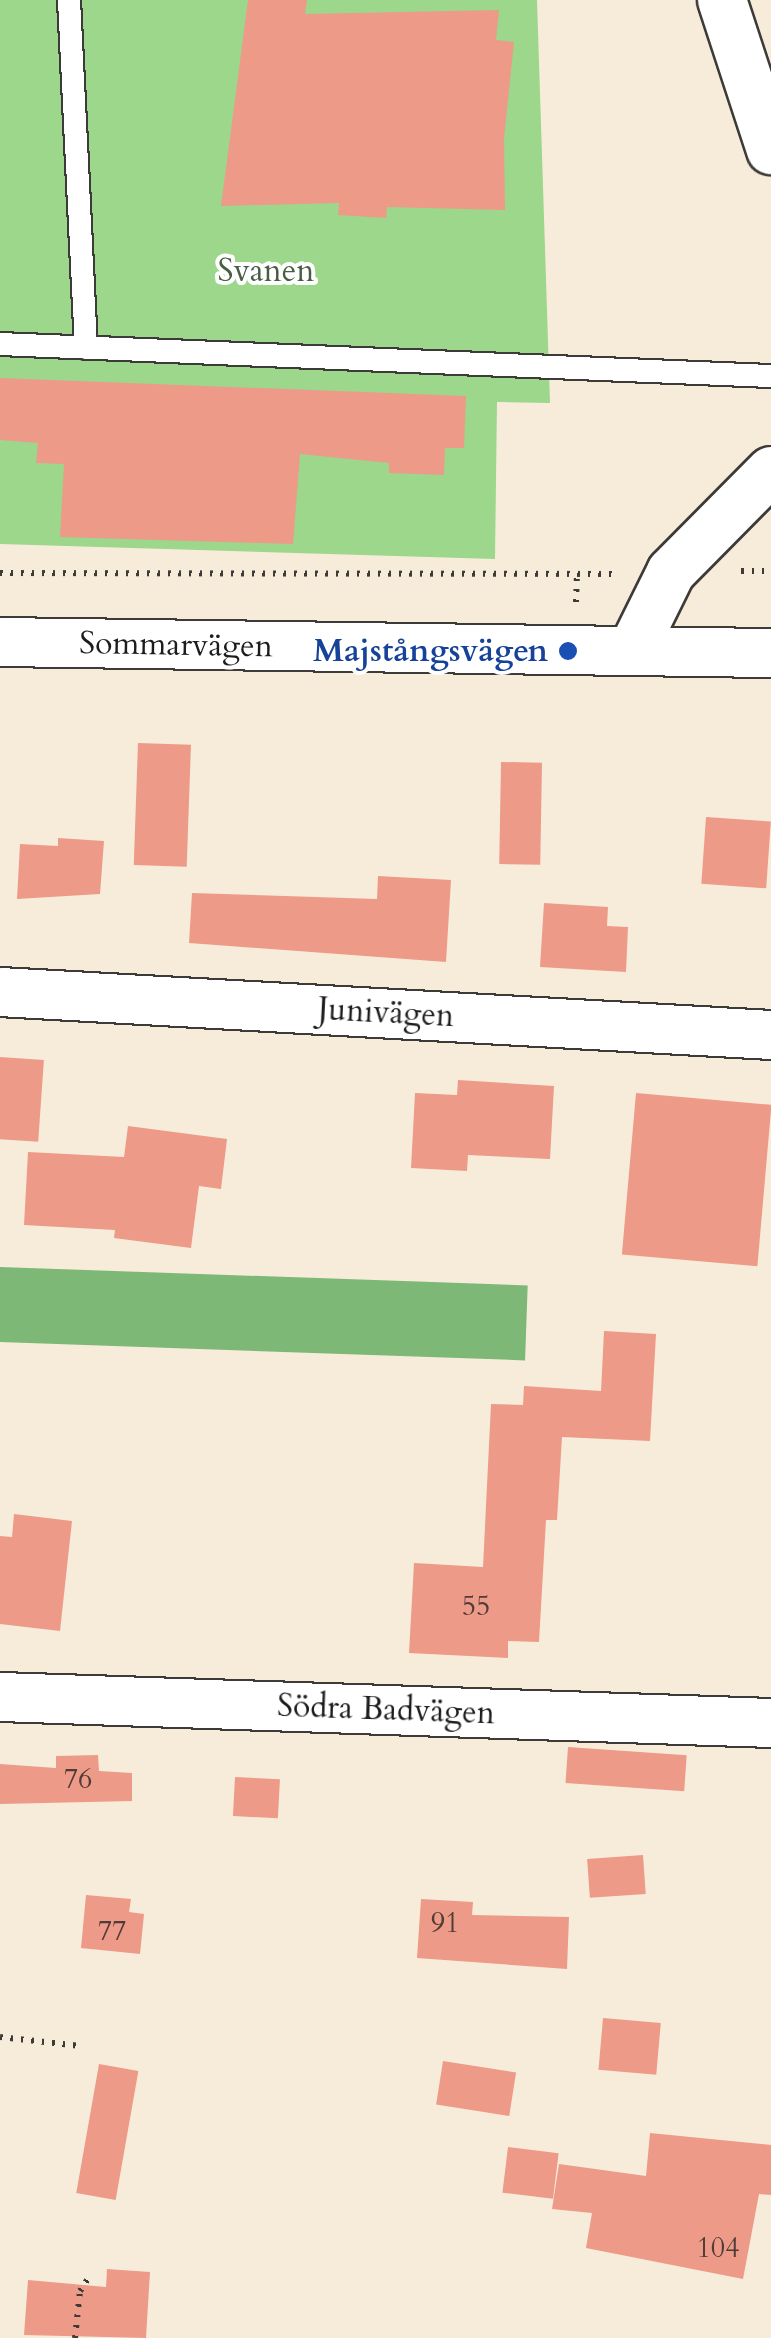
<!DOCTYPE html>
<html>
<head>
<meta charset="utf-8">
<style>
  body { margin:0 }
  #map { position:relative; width:771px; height:2338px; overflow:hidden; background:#f7ecda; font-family:Cardo,serif }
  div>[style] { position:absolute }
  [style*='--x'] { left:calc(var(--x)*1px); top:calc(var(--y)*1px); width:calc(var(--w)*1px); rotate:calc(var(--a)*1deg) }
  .green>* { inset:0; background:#9cd78b }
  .forest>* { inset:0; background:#7db877; transform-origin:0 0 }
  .building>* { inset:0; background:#ee9a88; transform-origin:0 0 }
  .path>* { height:6px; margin-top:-3px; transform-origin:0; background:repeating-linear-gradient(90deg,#3d3b38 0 2.5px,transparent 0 10.5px) }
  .roads { filter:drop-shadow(2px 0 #3d3b38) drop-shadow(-2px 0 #3d3b38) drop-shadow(0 2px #3d3b38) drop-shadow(0 -2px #3d3b38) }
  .service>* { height:22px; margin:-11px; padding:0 11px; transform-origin:11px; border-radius:11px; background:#fff }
  .minor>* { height:48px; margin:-24px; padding:0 24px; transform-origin:24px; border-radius:24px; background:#fff }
  .dots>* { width:28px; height:28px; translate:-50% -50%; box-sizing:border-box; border:5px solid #fff; border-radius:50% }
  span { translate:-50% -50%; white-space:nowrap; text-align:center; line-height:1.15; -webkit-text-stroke:8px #fff; paint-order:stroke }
  .number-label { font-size:28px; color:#503c37 }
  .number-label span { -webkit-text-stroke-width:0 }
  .park-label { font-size:32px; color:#495d43 }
  .street-label { font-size:32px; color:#1c1c1c }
  .transit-label { font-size:32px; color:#164399; font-weight:700 }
  .right { translate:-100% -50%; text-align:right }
</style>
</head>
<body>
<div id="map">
  <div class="green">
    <i style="clip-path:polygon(0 0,537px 0,550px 403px,497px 402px,495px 559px,0 544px)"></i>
  </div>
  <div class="forest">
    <i style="left:0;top:1267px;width:528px;height:75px;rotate:2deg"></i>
  </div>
  <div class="building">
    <i style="clip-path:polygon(248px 0,307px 0,305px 14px,499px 10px,496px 40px,514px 42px,504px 139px,505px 210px,387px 207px,386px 218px,338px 215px,339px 203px,221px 206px)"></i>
    <i style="clip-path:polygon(0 378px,466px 396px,464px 448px,445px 448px,444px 475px,389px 473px,389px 463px,300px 454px,293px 544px,60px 537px,64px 464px,36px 463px,38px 443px,0 440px)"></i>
    <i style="left:138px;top:743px;width:53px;height:122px;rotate:2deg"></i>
    <i style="left:501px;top:762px;width:41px;height:102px;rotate:1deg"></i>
    <i style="left:706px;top:817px;width:65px;height:67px;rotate:4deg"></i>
    <i style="clip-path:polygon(58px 838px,104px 841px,100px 894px,17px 899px,20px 844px,58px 846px)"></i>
    <i style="clip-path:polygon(378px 876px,451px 880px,446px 962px,189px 943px,192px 893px,377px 899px)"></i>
    <i style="clip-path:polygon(544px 903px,608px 907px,607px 926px,628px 927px,626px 972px,540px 967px)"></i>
    <i style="left:0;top:1057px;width:44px;height:82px;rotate:4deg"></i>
    <i style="clip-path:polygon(458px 1080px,554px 1086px,550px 1159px,468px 1155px,467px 1171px,411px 1168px,415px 1093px,457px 1095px)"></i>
    <i style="left:636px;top:1093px;width:136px;height:162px;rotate:5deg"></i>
    <i style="clip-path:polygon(128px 1126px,227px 1139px,221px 1189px,199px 1186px,191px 1248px,114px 1238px,115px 1230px,24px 1225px,28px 1152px,124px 1157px)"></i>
    <i style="clip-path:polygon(604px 1331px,656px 1334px,650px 1441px,562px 1437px,557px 1520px,546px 1520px,539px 1642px,508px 1641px,508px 1658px,409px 1653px,414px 1563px,483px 1567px,491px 1404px,523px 1405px,524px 1386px,601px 1391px)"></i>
    <i style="clip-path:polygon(14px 1514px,72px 1521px,60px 1631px,0 1624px,0 1536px,12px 1537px)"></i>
    <i style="left:568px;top:1747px;width:119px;height:36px;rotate:4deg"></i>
    <i style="clip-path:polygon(98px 1755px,99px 1771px,132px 1773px,132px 1801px,0 1804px,0 1764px,56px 1768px,56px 1756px)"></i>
    <i style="left:235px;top:1777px;width:45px;height:39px;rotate:3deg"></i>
    <i style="left:643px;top:1855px;width:39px;height:56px;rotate:86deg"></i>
    <i style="clip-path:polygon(86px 1895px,131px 1899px,129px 1912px,144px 1914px,140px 1954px,81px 1948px)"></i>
    <i style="clip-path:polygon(421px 1899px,473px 1902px,472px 1915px,569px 1917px,567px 1969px,417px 1958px)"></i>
    <i style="left:603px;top:2018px;width:58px;height:52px;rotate:5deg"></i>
    <i style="left:443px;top:2061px;width:74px;height:44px;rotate:9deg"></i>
    <i style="left:99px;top:2064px;width:40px;height:131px;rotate:10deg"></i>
    <i style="clip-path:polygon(650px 2133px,771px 2145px,771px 2195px,759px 2194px,743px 2279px,586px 2248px,592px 2213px,552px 2209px,559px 2164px,646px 2176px)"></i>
    <i style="left:508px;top:2147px;width:51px;height:46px;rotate:7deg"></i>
    <i style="clip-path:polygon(107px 2269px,150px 2272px,146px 2338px,24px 2335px,28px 2280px,106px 2287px)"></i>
  </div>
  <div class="path">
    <i style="--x:741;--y:571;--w:30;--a:0"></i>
    <i style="--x:0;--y:573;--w:614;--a:0.09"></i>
    <i style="--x:576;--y:602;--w:27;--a:-88"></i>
    <i style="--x:0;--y:2037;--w:81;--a:6.4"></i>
    <i style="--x:75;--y:2338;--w:47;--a:-83.9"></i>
    <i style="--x:80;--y:2291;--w:20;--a:-57"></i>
  </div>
  <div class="roads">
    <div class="service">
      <i style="--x:69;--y:0;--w:348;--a:87.2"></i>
      <i style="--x:0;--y:344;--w:772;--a:2.38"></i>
    </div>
    <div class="minor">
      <i style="--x:722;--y:0;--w:158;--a:71.9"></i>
      <i style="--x:0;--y:642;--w:771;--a:0.82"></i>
      <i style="--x:632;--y:651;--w:88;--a:-63.7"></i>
      <i style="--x:671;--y:572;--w:142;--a:-45.3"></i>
      <i style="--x:0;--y:992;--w:772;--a:3.19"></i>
      <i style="--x:0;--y:1697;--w:771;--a:1.93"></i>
    </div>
  </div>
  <div class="dots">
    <i style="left:568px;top:651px;background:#1a4fb4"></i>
  </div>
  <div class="number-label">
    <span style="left:476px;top:1606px">55</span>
    <span style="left:78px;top:1779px">76</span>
    <span style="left:445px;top:1923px">91</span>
    <span style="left:112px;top:1931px">77</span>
    <span style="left:718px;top:2248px">104</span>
  </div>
  <div class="park-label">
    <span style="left:266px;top:271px">Svanen</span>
  </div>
  <div class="street-label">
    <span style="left:176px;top:645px;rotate:1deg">Sommarvägen</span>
    <span style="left:386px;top:1013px;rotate:3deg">Junivägen</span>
    <span style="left:386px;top:1710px;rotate:2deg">Södra Badvägen</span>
  </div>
  <div class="transit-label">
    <span class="right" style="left:548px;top:651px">Majstångsvägen</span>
  </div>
</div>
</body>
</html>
